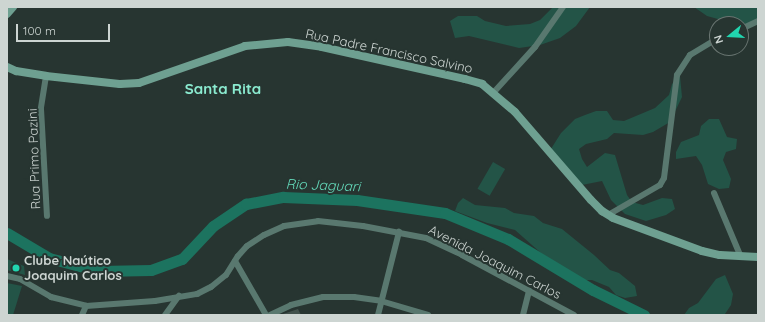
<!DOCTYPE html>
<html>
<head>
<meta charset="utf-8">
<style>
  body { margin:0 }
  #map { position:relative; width:765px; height:322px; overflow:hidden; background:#273531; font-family:Quicksand,sans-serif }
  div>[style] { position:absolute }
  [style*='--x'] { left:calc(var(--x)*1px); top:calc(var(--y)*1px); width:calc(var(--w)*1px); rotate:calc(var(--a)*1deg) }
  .green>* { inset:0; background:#235447; transform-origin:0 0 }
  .river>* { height:11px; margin:-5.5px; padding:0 5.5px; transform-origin:5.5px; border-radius:5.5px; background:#1c735f }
  .building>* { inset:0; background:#42524d }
  .street>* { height:6px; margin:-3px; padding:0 3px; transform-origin:3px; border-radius:3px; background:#59786f }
  .secondary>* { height:8px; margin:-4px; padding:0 4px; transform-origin:4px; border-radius:4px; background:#6ea091 }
  .dots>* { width:11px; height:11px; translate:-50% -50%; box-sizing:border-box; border:2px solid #273531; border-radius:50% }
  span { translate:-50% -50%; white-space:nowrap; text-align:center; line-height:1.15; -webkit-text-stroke:4px #273531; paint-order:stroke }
  .street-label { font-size:13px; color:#cdd5d2 }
  .poi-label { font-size:13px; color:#cdd5d2; font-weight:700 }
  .left { translate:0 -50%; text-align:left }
  .water-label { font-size:14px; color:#63d8b9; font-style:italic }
  .quarter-label { font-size:15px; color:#8bebd0; font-weight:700 }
  .frame { position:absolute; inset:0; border:8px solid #cdd5d2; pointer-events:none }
  .north { position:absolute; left:709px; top:16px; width:40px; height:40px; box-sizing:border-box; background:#273531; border:1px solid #697571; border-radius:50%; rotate:252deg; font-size:11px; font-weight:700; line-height:16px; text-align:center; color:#cdd5d2 }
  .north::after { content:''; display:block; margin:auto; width:14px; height:18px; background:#21d5af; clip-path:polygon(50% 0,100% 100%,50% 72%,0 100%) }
  .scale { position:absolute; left:16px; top:24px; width:94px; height:18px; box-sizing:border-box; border:2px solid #cdd5d2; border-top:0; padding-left:5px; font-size:12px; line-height:14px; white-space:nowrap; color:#cdd5d2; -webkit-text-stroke:3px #273531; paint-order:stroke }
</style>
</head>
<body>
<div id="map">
  <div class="green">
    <i style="clip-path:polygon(553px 7px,590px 7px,576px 26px,560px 38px,540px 45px,519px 48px,469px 36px,455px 38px,450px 21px,458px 16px,477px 16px,485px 21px,506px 26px,530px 24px,540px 20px)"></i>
    <i style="clip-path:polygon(694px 7px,758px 7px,758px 19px,746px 24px,725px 21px,707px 16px)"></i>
    <i style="clip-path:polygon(680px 76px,682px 97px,670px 122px,653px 132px,643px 135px,614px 133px,607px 139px,586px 144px,579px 149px,582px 159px,587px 167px,605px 153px,615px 155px,627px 195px,632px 202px,643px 205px,662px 198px,672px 199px,675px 209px,666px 215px,646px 221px,625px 214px,611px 200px,602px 181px,582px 185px,549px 152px,561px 133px,575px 119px,585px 115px,596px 111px,607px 111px,613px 120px,624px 121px,655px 108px,669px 95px,672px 84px)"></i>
    <i style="clip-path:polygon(709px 119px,719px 119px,727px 137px,737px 139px,736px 149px,726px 152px,723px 160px,731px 179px,729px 188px,719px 189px,708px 184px,702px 165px,696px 156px,676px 159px,676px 152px,681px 142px,699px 135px,701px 126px)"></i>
    <i style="left:493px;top:162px;width:14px;height:31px;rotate:30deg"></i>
    <i style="clip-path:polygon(463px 198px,475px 205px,505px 208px,514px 213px,534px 216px,543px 223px,562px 229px,594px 255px,610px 270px,619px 273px,635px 286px,637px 296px,625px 298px,616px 295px,609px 287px,592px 280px,582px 280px,541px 253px,515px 230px,487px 223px,455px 211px,458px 203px)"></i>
    <i style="clip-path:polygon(7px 259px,24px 266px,25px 275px,7px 270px)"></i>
    <i style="clip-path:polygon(725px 275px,733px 294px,731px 305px,725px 314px,684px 315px,689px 308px,698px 303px,716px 279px)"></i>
    <i style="clip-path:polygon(7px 283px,22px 286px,13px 315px,7px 315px)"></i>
  </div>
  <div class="river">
    <i style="--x:7;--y:233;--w:49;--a:30.8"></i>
    <i style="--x:49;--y:258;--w:52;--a:14.6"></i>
    <i style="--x:99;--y:271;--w:52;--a:-1.1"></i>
    <i style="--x:151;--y:270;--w:33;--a:-20"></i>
    <i style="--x:182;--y:259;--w:45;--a:-46.8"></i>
    <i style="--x:213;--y:226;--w:40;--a:-34"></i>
    <i style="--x:246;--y:204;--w:38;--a:-11"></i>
    <i style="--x:283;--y:197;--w:74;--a:2.3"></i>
    <i style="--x:357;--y:200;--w:89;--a:8.4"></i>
    <i style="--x:445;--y:213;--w:68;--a:22.4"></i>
    <i style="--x:508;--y:239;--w:99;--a:31"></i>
    <i style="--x:593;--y:290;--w:57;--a:26.1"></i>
  </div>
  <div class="building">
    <i style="clip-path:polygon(298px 309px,301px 315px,283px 315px,283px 314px)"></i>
  </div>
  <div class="street">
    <i style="--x:741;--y:29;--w:19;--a:-25"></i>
    <i style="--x:46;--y:76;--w:33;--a:99"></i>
    <i style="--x:41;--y:109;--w:107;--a:86.8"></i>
    <i style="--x:494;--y:92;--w:61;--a:-47.7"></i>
    <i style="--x:535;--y:47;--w:49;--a:-55"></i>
    <i style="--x:714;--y:193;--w:67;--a:67.2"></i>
    <i style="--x:608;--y:215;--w:60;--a:-30"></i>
    <i style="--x:660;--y:185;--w:8;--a:-60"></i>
    <i style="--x:664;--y:178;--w:104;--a:-82.8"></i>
    <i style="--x:677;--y:75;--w:24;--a:-57"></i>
    <i style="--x:690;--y:55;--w:31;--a:-31"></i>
    <i style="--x:235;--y:261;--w:62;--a:60.1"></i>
    <i style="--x:7;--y:276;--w:13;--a:13"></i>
    <i style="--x:20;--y:279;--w:36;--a:30"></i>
    <i style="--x:51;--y:297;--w:36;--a:14"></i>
    <i style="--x:86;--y:306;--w:69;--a:-4.1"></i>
    <i style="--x:155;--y:301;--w:43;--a:-9.5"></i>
    <i style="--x:197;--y:294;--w:16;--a:-27"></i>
    <i style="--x:211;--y:287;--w:19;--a:-39"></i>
    <i style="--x:226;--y:275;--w:22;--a:-58"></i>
    <i style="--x:238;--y:256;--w:13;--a:-48"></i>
    <i style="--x:247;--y:246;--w:20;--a:-33"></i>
    <i style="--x:264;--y:235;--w:22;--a:-24"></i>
    <i style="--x:284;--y:226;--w:34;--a:-8"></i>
    <i style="--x:318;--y:221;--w:45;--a:6.3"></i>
    <i style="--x:363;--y:226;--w:64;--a:10.8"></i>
    <i style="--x:426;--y:238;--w:40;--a:25"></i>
    <i style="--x:462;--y:255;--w:127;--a:28.2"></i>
    <i style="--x:82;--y:315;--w:10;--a:-66"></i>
    <i style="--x:165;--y:315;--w:24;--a:-54"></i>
    <i style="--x:270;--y:315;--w:23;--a:-25"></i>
    <i style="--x:291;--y:305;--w:33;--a:-14"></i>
    <i style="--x:323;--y:297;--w:31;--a:0"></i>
    <i style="--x:354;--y:297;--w:27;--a:8"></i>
    <i style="--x:381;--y:301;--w:49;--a:16.6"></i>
    <i style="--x:378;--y:315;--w:86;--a:-75.8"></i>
    <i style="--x:523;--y:315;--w:25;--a:-76"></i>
  </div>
  <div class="secondary">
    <i style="--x:7;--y:14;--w:9;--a:-49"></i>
    <i style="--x:7;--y:67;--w:10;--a:24"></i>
    <i style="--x:16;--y:71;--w:30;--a:9"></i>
    <i style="--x:46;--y:76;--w:74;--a:6.2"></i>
    <i style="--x:120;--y:84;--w:19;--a:-3"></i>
    <i style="--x:139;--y:83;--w:112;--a:-19.2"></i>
    <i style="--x:245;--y:46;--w:43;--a:-5.3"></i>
    <i style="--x:288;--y:42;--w:34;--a:8"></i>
    <i style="--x:322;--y:47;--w:147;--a:12.6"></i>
    <i style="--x:465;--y:79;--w:18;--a:16"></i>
    <i style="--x:482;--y:84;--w:43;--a:40.3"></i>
    <i style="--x:515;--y:112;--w:116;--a:49.2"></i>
    <i style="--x:591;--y:200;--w:16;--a:45"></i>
    <i style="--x:602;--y:211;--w:13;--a:32"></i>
    <i style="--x:613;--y:218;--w:95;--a:20.3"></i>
    <i style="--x:702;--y:251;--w:18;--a:13"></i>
    <i style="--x:720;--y:255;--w:38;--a:3"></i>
  </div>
  <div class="dots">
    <i style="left:16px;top:268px;background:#21d5af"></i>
  </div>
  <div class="street-label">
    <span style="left:389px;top:51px;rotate:12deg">Rua Padre Francisco Salvino</span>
    <span style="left:34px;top:159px;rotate:-92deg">Rua Primo Pazini</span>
    <span style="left:495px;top:262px;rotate:27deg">Avenida Joaquim Carlos</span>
  </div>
  <div class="poi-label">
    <span class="left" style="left:24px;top:268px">Clube Naútico<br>Joaquim Carlos</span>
  </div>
  <div class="water-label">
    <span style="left:323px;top:185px;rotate:2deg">Rio Jaguari</span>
  </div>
  <div class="quarter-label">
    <span style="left:223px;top:89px">Santa Rita</span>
  </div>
  <div class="frame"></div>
  <div class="north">N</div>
  <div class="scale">100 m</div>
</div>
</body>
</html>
